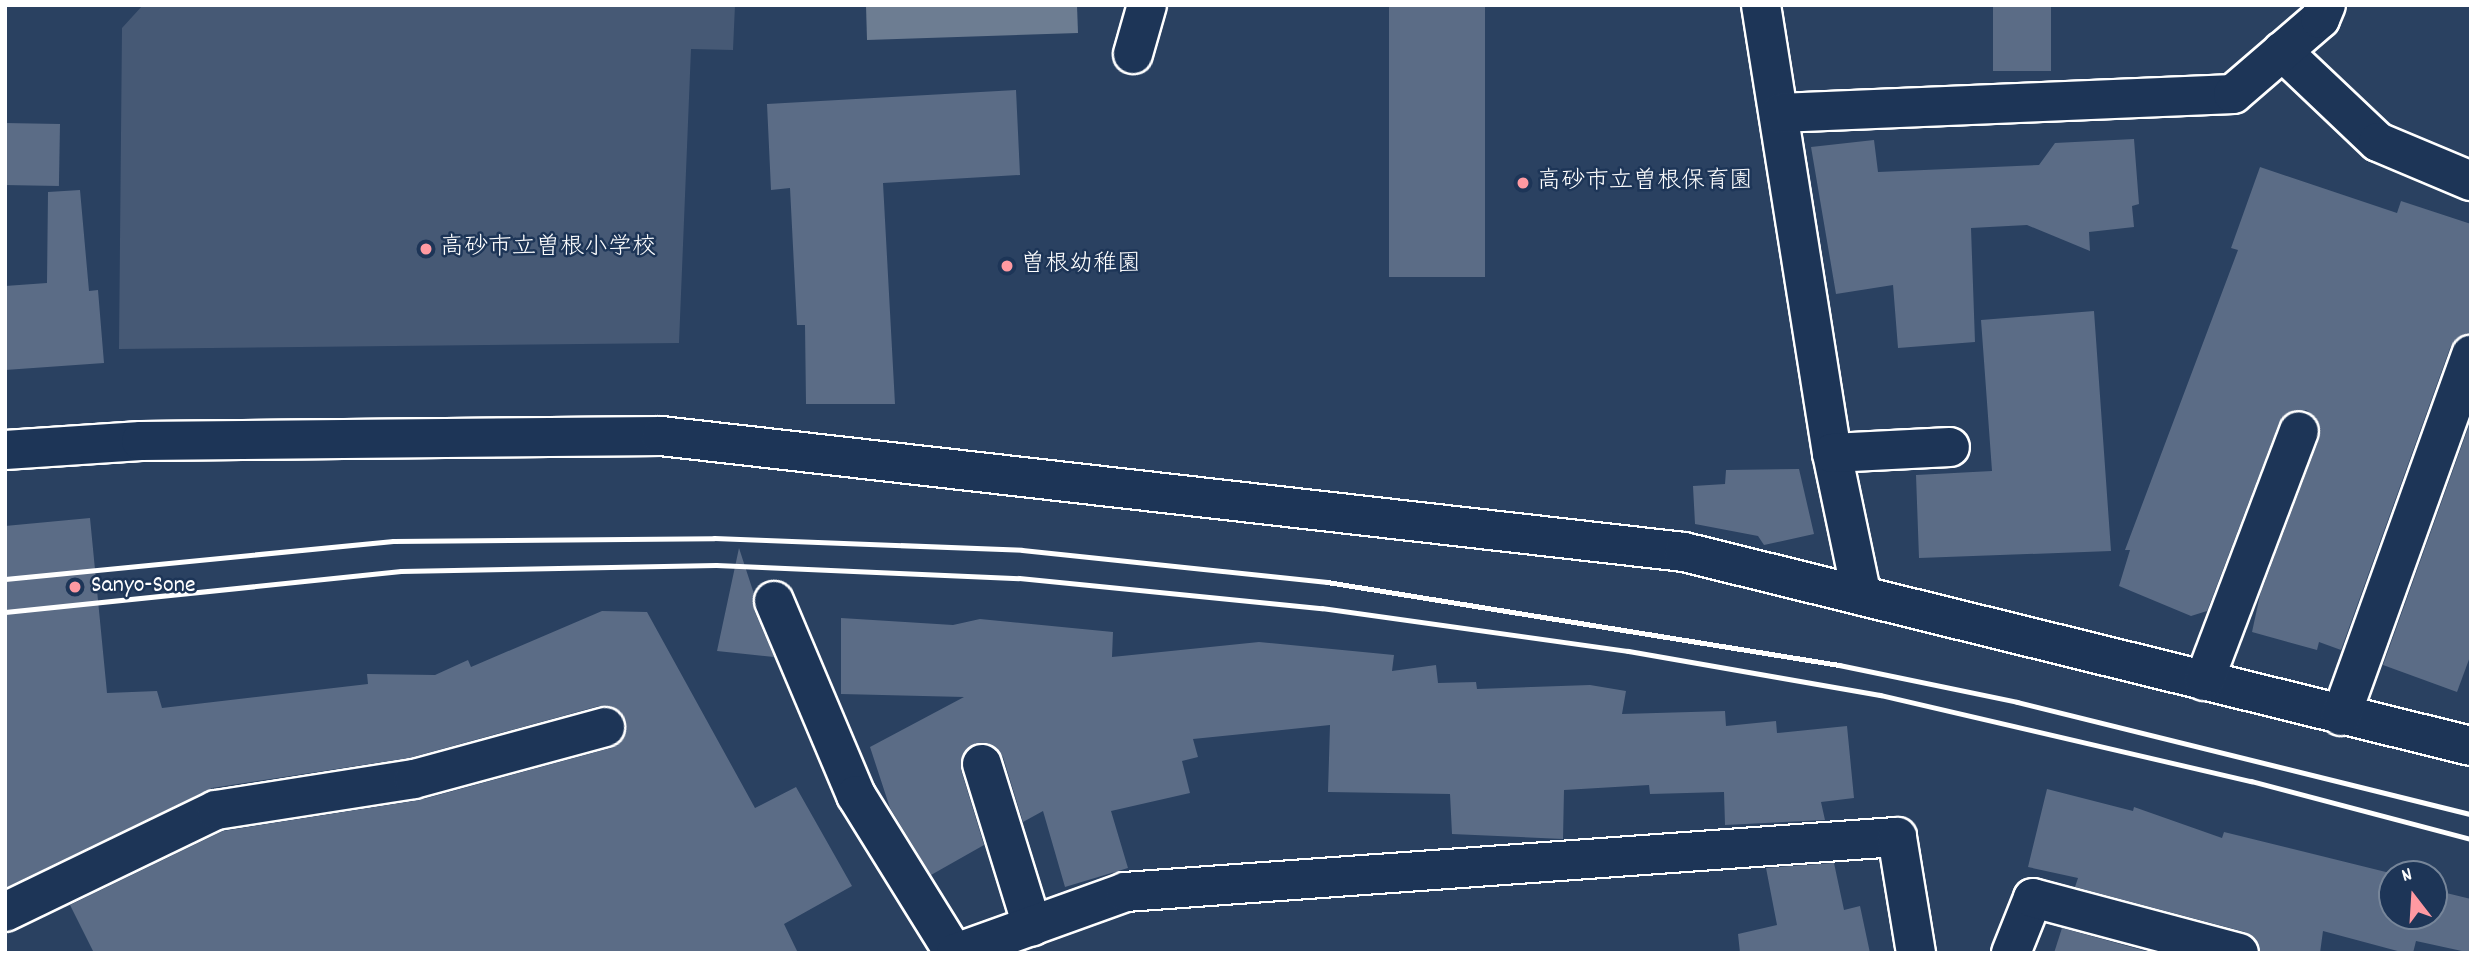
<!DOCTYPE html>
<html>
<head>
<meta charset="utf-8">
<style>
  body { margin:0 }
  #map { position:relative; width:2476px; height:958px; overflow:hidden; background:#2a4161; font-family:Dekko,"Klee One",sans-serif }
  div>[style] { position:absolute }
  [style*='--x'] { left:calc(var(--x)*1px); top:calc(var(--y)*1px); width:calc(var(--w)*1px); rotate:calc(var(--a)*1deg) }
  .green>* { inset:0; background:#465975 }
  .water>* { inset:0; background:#6d7d92 }
  .building>* { inset:0; background:#5b6c86; transform-origin:0 0 }
  .roads { filter:drop-shadow(2px 0 #fff) drop-shadow(-2px 0 #fff) drop-shadow(0 2px #fff) drop-shadow(0 -2px #fff) }
  .minor>* { height:38px; margin:-19px; padding:0 19px; transform-origin:19px; border-radius:19px; background:#1d3557 }
  .rail>* { height:5px; margin:-2.5px; padding:0 2.5px; transform-origin:2.5px; border-radius:2.5px; background:#fff }
  .dots>* { width:19px; height:19px; translate:-50% -50%; box-sizing:border-box; border:4px solid #1d3557; border-radius:50% }
  span { translate:-50% -50%; white-space:nowrap; text-align:center; line-height:1.15; -webkit-text-stroke:5px #1d3557; paint-order:stroke }
  .poi-label { font-size:24px; color:#fff }
  .left { translate:0 -50%; text-align:left }
  .frame { position:absolute; inset:0; border:7px solid #fff; pointer-events:none }
  .north { position:absolute; left:2378px; top:860px; width:70px; height:70px; box-sizing:border-box; background:#1d3557; border:2px solid #77869a; border-radius:50%; rotate:343deg; font-size:19px; font-weight:700; line-height:28px; text-align:center; color:#fff }
  .north::after { content:''; display:block; margin:auto; width:24px; height:32px; background:#ff9aa2; clip-path:polygon(50% 0,100% 100%,50% 72%,0 100%) }
</style>
</head>
<body>
<div id="map">
  <div class="green">
    <i style="clip-path:polygon(143px 5px,735px 5px,733px 50px,691px 49px,679px 343px,119px 349px,122px 28px)"></i>
  </div>
  <div class="water">
    <i style="clip-path:polygon(866px 5px,1077px 5px,1078px 33px,867px 40px)"></i>
  </div>
  <div class="building">
    <i style="left:1389px;top:5px;width:96px;height:272px"></i>
    <i style="left:1993px;top:5px;width:58px;height:66px"></i>
    <i style="clip-path:polygon(1016px 90px,1020px 175px,883px 183px,895px 404px,806px 404px,805px 325px,797px 325px,790px 188px,771px 190px,767px 104px)"></i>
    <i style="left:5px;top:123px;width:55px;height:62px;rotate:1deg"></i>
    <i style="clip-path:polygon(2134px 139px,2139px 204px,2132px 206px,2134px 227px,2089px 232px,2090px 251px,2027px 225px,1971px 228px,1975px 342px,1898px 348px,1893px 285px,1836px 294px,1811px 147px,1874px 140px,1878px 172px,2039px 165px,2055px 143px)"></i>
    <i style="clip-path:polygon(2260px 167px,2397px 213px,2401px 201px,2471px 224px,2471px 334px,2457px 338px,2450px 348px,2341px 650px,2319px 642px,2317px 650px,2252px 632px,2260px 595px,2319px 439px,2316px 418px,2306px 410px,2286px 414px,2279px 423px,2207px 611px,2191px 616px,2119px 586px,2130px 550px,2125px 550px,2238px 250px,2231px 248px)"></i>
    <i style="clip-path:polygon(80px 190px,89px 291px,98px 290px,104px 363px,5px 370px,5px 286px,47px 283px,48px 192px)"></i>
    <i style="clip-path:polygon(2094px 311px,2111px 551px,1919px 558px,1916px 475px,1992px 471px,1981px 320px)"></i>
    <i style="clip-path:polygon(2471px 420px,2471px 654px,2457px 692px,2383px 665px)"></i>
    <i style="clip-path:polygon(1799px 469px,1814px 534px,1764px 545px,1758px 536px,1695px 524px,1693px 486px,1725px 484px,1726px 470px)"></i>
    <i style="clip-path:polygon(90px 518px,107px 693px,157px 691px,162px 708px,368px 684px,367px 674px,435px 675px,468px 660px,471px 667px,602px 611px,647px 612px,755px 808px,796px 787px,852px 886px,784px 924px,798px 953px,94px 953px,70px 905px,223px 831px,420px 800px,611px 748px,621px 742px,626px 722px,620px 711px,599px 706px,409px 758px,212px 788px,5px 888px,5px 526px)"></i>
    <i style="clip-path:polygon(739px 548px,754px 594px,754px 610px,774px 657px,717px 651px)"></i>
    <i style="clip-path:polygon(841px 618px,953px 625px,980px 619px,1113px 632px,1112px 657px,1259px 642px,1394px 655px,1392px 671px,1436px 665px,1438px 683px,1476px 682px,1477px 689px,1590px 685px,1626px 691px,1622px 714px,1725px 711px,1726px 726px,1776px 721px,1777px 733px,1847px 726px,1854px 798px,1821px 802px,1825px 820px,1725px 825px,1724px 792px,1650px 794px,1649px 785px,1564px 790px,1563px 839px,1452px 834px,1450px 794px,1328px 792px,1330px 725px,1193px 739px,1198px 757px,1182px 761px,1190px 793px,1111px 811px,1128px 868px,1065px 887px,1043px 811px,1023px 822px,1003px 757px,988px 743px,976px 743px,966px 750px,961px 770px,984px 845px,931px 875px,890px 808px,870px 747px,964px 697px,841px 694px)"></i>
    <i style="clip-path:polygon(2047px 789px,2133px 811px,2134px 807px,2222px 838px,2224px 832px,2394px 874px,2392px 916px,2434px 916px,2434px 890px,2471px 899px,2471px 953px,2416px 941px,2413px 953px,2405px 953px,2323px 931px,2320px 953px,2260px 953px,2255px 938px,2245px 932px,2075px 887px,2078px 878px,2028px 867px)"></i>
    <i style="clip-path:polygon(1834px 863px,1844px 910px,1860px 906px,1870px 953px,1740px 953px,1738px 934px,1777px 925px,1766px 868px)"></i>
    <i style="clip-path:polygon(2062px 928px,2153px 953px,2054px 953px)"></i>
  </div>
  <div class="roads">
    <div class="minor">
      <i style="--x:1761;--y:5;--w:454;--a:81"></i>
      <i style="--x:1832;--y:453;--w:146;--a:78.2"></i>
      <i style="--x:2282;--y:51;--w:132;--a:43.5"></i>
      <i style="--x:2378;--y:142;--w:101;--a:22.8"></i>
      <i style="--x:1133;--y:54;--w:51;--a:-74.1"></i>
      <i style="--x:1780;--y:113;--w:453;--a:-2.4"></i>
      <i style="--x:2233;--y:94;--w:115;--a:-40.8"></i>
      <i style="--x:2320;--y:19;--w:15;--a:-67"></i>
      <i style="--x:5;--y:450;--w:136;--a:-3.8"></i>
      <i style="--x:141;--y:441;--w:520;--a:-0.55"></i>
      <i style="--x:661;--y:436;--w:1030;--a:6.47"></i>
      <i style="--x:1684;--y:552;--w:811;--a:13.85"></i>
      <i style="--x:1832;--y:453;--w:118;--a:-2.9"></i>
      <i style="--x:774;--y:601;--w:211;--a:67.1"></i>
      <i style="--x:856;--y:795;--w:186;--a:58.2"></i>
      <i style="--x:2204;--y:681;--w:267;--a:-69.2"></i>
      <i style="--x:2341;--y:716;--w:384;--a:-70.2"></i>
      <i style="--x:982;--y:764;--w:170;--a:72.8"></i>
      <i style="--x:5;--y:912;--w:234;--a:-25.8"></i>
      <i style="--x:216;--y:810;--w:200;--a:-8.9"></i>
      <i style="--x:414;--y:779;--w:198;--a:-15.2"></i>
      <i style="--x:956;--y:953;--w:180;--a:-19.8"></i>
      <i style="--x:1125;--y:892;--w:774;--a:-4.08"></i>
      <i style="--x:1897;--y:837;--w:118;--a:80.7"></i>
      <i style="--x:2011;--y:953;--w:59;--a:-68.2"></i>
      <i style="--x:2033;--y:898;--w:213;--a:14.9"></i>
    </div>
  </div>
  <div class="rail">
    <i style="--x:5;--y:579;--w:390;--a:-5.6"></i>
    <i style="--x:393;--y:541;--w:321;--a:-0.5"></i>
    <i style="--x:714;--y:538;--w:308;--a:2.2"></i>
    <i style="--x:1022;--y:550;--w:307;--a:6"></i>
    <i style="--x:1327;--y:582;--w:519;--a:9.21"></i>
    <i style="--x:1839;--y:665;--w:182;--a:11.7"></i>
    <i style="--x:2017;--y:702;--w:468;--a:13.9"></i>
    <i style="--x:5;--y:612;--w:398;--a:-5.9"></i>
    <i style="--x:401;--y:571;--w:315;--a:-1.1"></i>
    <i style="--x:716;--y:565;--w:303;--a:2.5"></i>
    <i style="--x:1019;--y:578;--w:304;--a:5.7"></i>
    <i style="--x:1322;--y:608;--w:309;--a:8"></i>
    <i style="--x:1628;--y:651;--w:256;--a:9.9"></i>
    <i style="--x:1880;--y:695;--w:381;--a:13.1"></i>
    <i style="--x:2251;--y:781;--w:228;--a:14.8"></i>
  </div>
  <div class="dots">
    <i style="left:1523px;top:183px;background:#ff9aa2"></i>
    <i style="left:426px;top:249px;background:#ff9aa2"></i>
    <i style="left:1007px;top:266px;background:#ff9aa2"></i>
    <i style="left:75px;top:587px;background:#ff9aa2"></i>
  </div>
  <div class="poi-label">
    <span class="left" style="left:1537px;top:183px">高砂市立曽根保育園</span>
    <span class="left" style="left:440px;top:249px">高砂市立曽根小学校</span>
    <span class="left" style="left:1021px;top:266px">曽根幼稚園</span>
    <span class="left" style="left:91px;top:587px">Sanyo-Sone</span>
  </div>
  <div class="frame"></div>
  <div class="north">N</div>
</div>
</body>
</html>
